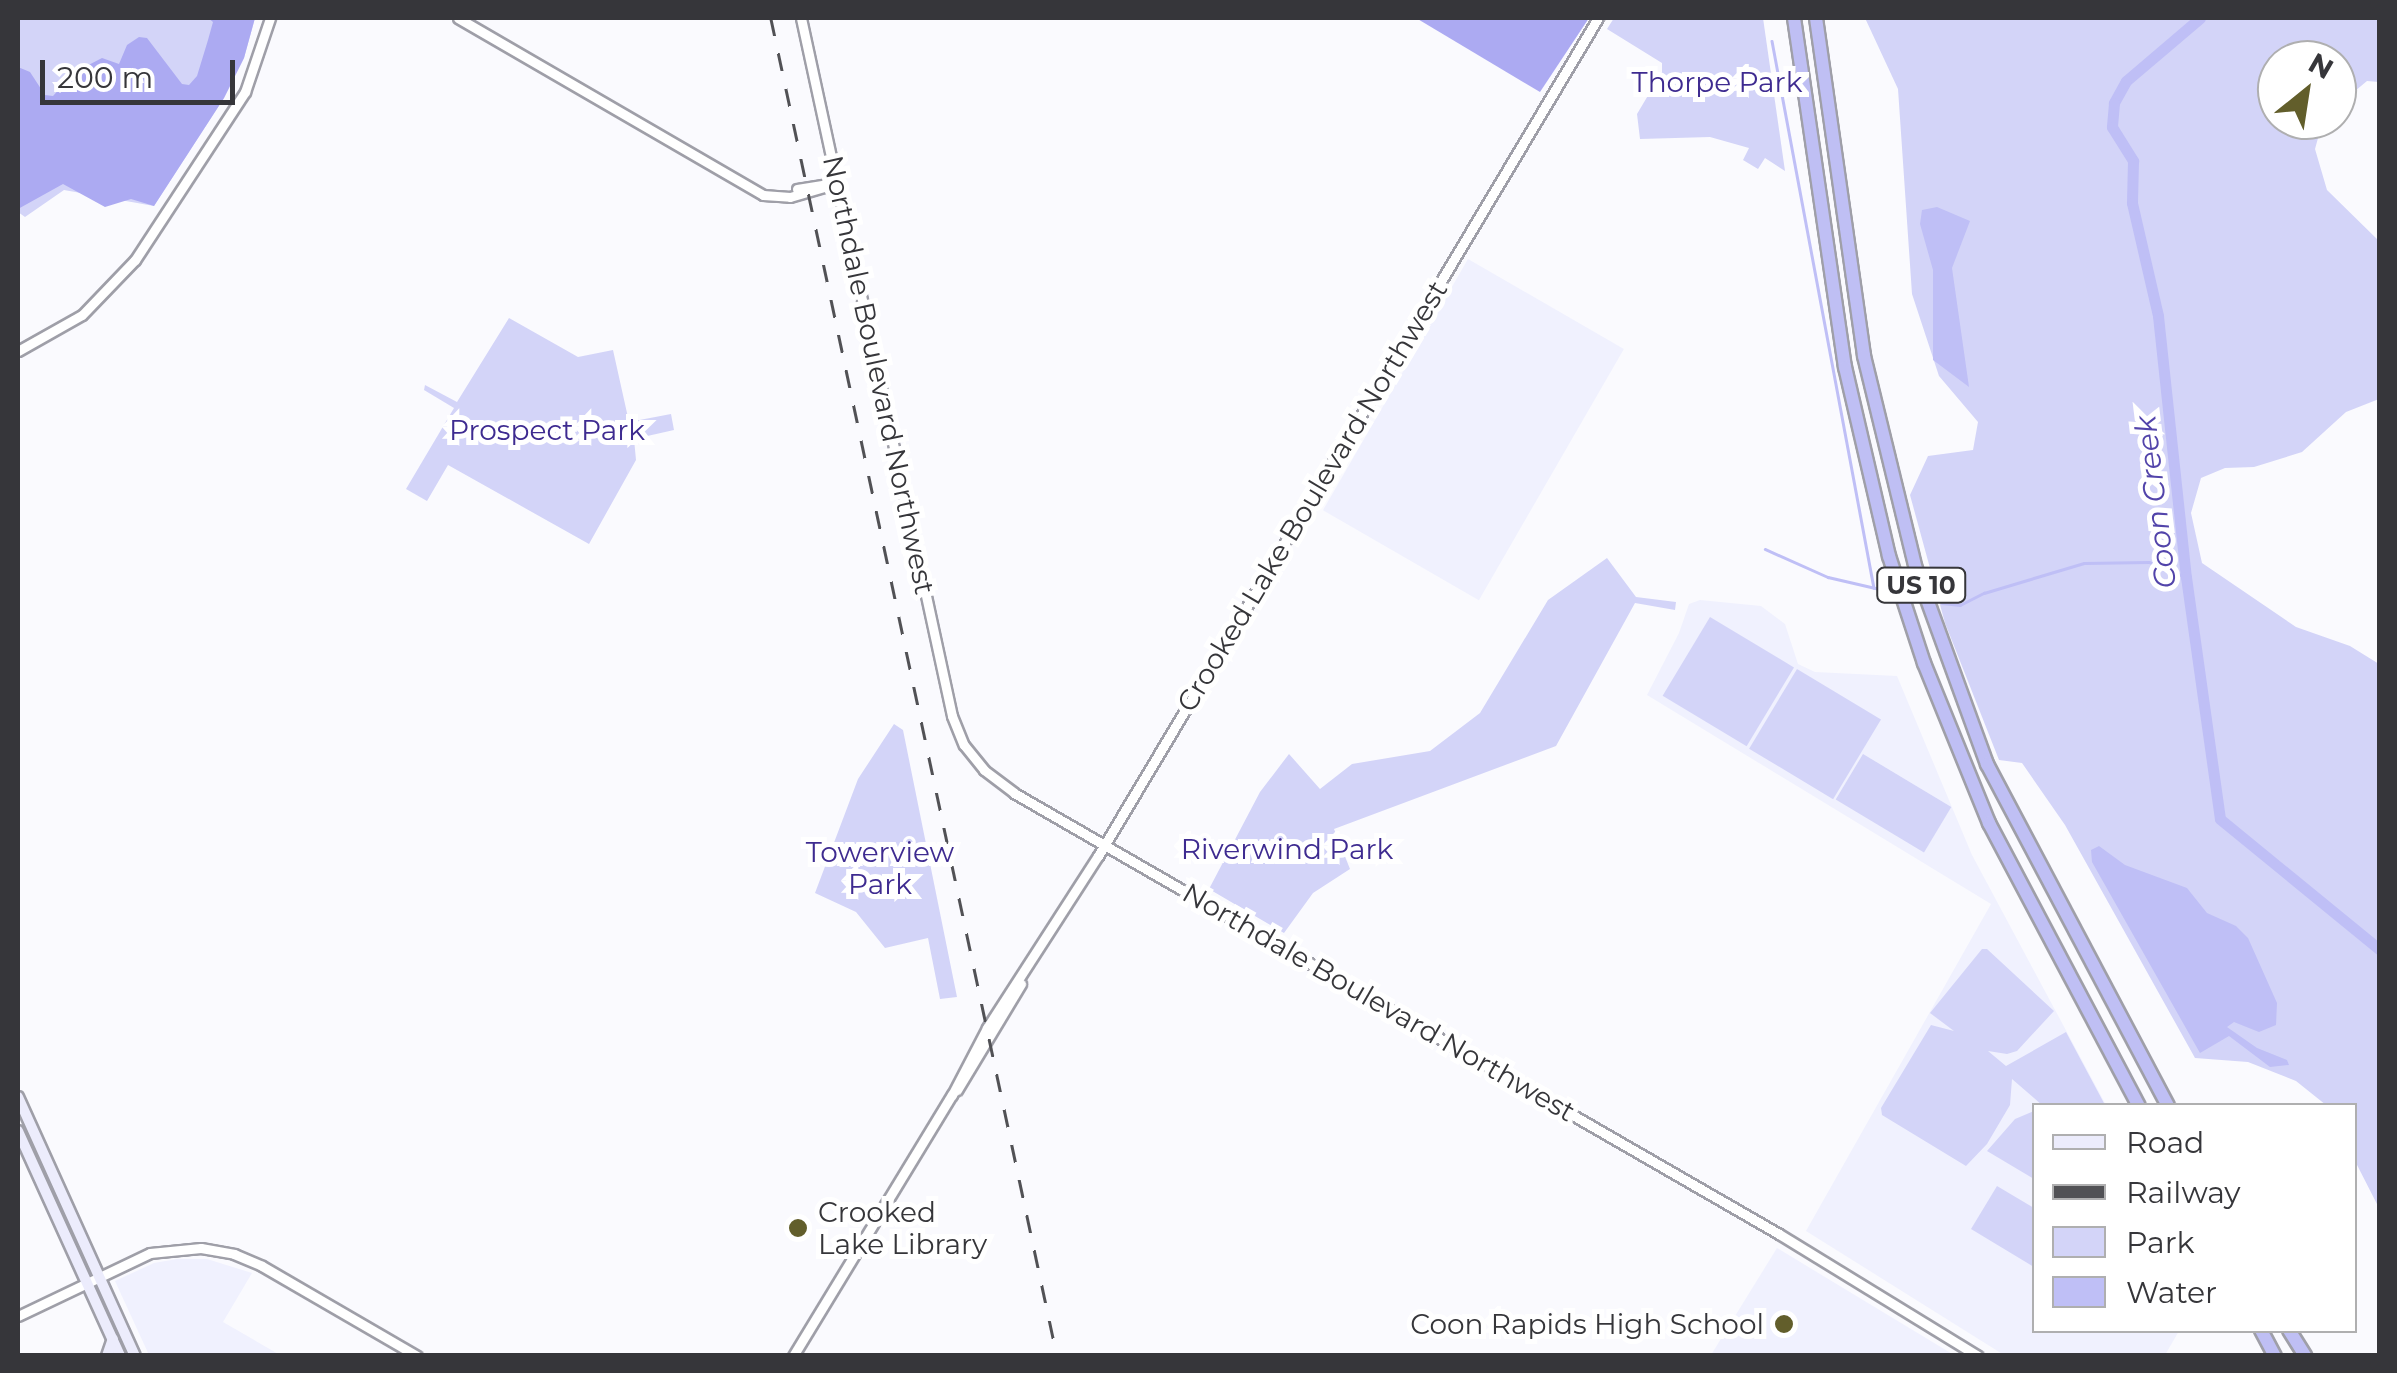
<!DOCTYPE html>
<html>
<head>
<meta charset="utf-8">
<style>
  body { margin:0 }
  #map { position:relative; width:2397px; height:1373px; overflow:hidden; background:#fafafe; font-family:Montserrat,sans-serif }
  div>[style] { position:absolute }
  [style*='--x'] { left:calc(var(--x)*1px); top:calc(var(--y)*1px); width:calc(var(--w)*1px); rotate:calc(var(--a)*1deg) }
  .built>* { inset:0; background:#f0f1fe; transform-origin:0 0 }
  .green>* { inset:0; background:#d3d4f8; transform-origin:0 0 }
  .forest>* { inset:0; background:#acaaf2 }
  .water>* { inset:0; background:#bfbff6 }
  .stream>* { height:2.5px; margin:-1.25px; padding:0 1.25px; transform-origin:1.25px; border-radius:1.25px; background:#bfbff6 }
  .river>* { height:11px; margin:-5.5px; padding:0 5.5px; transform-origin:5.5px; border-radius:5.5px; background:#bfbff6 }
  .roads { filter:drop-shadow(2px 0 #9f9fa8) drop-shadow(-2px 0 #9f9fa8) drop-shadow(0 2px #9f9fa8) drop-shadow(0 -2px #9f9fa8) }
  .tertiary>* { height:9px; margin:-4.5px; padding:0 4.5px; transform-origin:4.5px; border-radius:4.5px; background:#fff }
  .secondary>* { height:10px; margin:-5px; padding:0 5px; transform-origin:5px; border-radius:5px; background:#ececfc }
  .motorway>* { height:12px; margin:-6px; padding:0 6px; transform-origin:6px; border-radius:6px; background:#bfbff4 }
  .rail>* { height:2.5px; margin-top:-1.25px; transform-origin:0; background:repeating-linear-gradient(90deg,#515155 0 18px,transparent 0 36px) }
  .dots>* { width:28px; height:28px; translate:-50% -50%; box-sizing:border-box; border:5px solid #fff; border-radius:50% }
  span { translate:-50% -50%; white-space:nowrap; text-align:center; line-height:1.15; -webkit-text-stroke:10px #fff; paint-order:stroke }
  .shield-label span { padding:2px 8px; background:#fff; border:2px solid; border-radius:8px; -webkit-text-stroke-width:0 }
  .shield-label { font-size:25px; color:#36363a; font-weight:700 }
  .park-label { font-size:28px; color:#3e2b90 }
  .street-label { font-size:28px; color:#36363a }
  .poi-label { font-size:28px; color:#36363a }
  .left { translate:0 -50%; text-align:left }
  .right { translate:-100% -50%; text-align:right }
  .water-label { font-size:30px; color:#5244aa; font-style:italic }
  .frame { position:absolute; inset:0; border:20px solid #36363a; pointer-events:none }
  .legend { position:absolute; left:2032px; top:1103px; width:325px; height:230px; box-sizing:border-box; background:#fff; border:2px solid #afafb0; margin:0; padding:12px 18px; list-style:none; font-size:30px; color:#36363a }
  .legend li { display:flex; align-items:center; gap:20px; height:50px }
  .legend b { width:50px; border:2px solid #afafb0 }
  .north { position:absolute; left:2257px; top:40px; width:100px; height:100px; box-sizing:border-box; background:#fff; border:2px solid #afafb0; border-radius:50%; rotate:30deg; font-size:28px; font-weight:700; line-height:40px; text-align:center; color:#36363a }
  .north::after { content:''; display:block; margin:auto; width:35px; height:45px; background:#625e2b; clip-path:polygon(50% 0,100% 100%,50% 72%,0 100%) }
  .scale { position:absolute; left:40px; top:60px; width:195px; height:45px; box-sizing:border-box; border:5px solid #36363a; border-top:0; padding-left:12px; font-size:30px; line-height:35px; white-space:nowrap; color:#36363a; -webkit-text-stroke:8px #fff; paint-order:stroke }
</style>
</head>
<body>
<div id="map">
  <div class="built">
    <i style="left:1468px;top:259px;width:180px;height:290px;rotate:30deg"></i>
    <i style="clip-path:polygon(1700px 600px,1761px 606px,1785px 624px,1798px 664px,1815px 672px,1897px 676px,1972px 855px,2106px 1105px,2034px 1106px,2034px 1330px,2179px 1331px,2165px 1355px,2004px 1355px,1806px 1231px,1991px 904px,1647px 695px,1679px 633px,1689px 604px)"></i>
    <i style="clip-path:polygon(1777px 1248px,1954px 1355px,1711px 1355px)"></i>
    <i style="clip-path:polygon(177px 1259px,207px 1259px,252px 1273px,223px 1322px,280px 1355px,149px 1355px,115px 1281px,154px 1263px)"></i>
  </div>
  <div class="green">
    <i style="clip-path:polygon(18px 18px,255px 18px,244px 58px,224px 98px,154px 206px,64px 190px,25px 217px,18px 212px)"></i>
    <i style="clip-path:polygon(1614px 18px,1763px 18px,1785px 171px,1765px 158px,1758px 169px,1743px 160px,1749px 148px,1710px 137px,1640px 139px,1637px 114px,1662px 72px,1662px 63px,1607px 29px)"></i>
    <i style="clip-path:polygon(1865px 18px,2379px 18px,2379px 82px,2367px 81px,2337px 106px,2337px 60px,2277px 60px,2277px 120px,2323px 120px,2315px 149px,2327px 190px,2379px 241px,2379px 399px,2346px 412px,2302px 452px,2254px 467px,2225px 468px,2201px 478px,2191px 513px,2202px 563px,2296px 627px,2350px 646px,2379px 664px,2379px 1208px,2355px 1161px,2354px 1106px,2326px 1105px,2296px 1081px,2248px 1062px,2195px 1058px,2065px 825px,2022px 763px,1999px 760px,1945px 623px,1910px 495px,1928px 456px,1973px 450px,1978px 422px,1939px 376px,1912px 294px,1898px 89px)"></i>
    <i style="clip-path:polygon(509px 318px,578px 357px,613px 350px,629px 422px,671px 414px,674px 430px,634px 439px,636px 460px,589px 544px,448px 465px,427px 501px,406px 489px,454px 408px,424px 390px,425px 385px,457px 402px)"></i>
    <i style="clip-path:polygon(1607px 558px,1636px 597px,1676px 602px,1675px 610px,1635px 603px,1556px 746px,1334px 829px,1350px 869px,1313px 893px,1284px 933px,1209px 889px,1260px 792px,1289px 754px,1320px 789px,1352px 764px,1430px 751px,1480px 713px,1548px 600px)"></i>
    <i style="left:1710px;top:617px;width:98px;height:92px;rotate:31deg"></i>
    <i style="left:1797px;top:669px;width:98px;height:93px;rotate:31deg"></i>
    <i style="clip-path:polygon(894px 724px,903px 730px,957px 997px,940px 999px,928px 938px,885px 948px,856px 912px,815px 893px,858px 779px)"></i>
    <i style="left:1863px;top:754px;width:103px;height:53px;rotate:31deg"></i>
    <i style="clip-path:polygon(1982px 949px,1987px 949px,2054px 1011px,2017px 1051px,2007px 1054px,1988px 1051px,2006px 1066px,2066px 1032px,2105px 1105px,2042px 1105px,2012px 1079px,2010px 1105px,1987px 1144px,1966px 1166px,1882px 1115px,1881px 1108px,1931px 1025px,1954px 1031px,1930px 1013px)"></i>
    <i style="clip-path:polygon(2034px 1111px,2034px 1179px,1987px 1151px,2015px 1119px)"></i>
    <i style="clip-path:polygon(1997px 1186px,2034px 1208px,2034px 1267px,1971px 1229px)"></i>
  </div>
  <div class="forest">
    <i style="clip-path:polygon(208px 18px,255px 18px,244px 58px,224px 98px,154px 206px,131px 199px,105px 207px,63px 184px,18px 209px,18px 67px,30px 72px,45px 95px,53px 96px,75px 72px,102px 58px,119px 64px,127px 45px,139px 37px,147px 38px,182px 84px,189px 85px,197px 76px,208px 40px,213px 22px)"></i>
    <i style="clip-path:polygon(1416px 18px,1589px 18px,1540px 92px)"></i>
  </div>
  <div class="water">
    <i style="clip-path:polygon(1937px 207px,1970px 221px,1952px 268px,1969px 387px,1933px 360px,1933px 270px,1920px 224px,1922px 210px)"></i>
    <i style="clip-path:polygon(2099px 846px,2125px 865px,2187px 888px,2207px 913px,2236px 926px,2248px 938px,2277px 1003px,2276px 1025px,2259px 1032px,2234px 1022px,2227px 1027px,2257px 1048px,2287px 1060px,2289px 1065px,2270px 1067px,2229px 1036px,2200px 1053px,2092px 862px,2091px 850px)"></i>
  </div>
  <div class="stream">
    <i style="--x:1772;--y:41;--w:556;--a:79.44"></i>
    <i style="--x:1765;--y:549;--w:69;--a:24"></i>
    <i style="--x:1828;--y:577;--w:57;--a:13.1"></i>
    <i style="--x:1942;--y:603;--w:18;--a:6"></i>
    <i style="--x:1960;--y:605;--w:27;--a:-27"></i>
    <i style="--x:1984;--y:593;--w:104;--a:-16.7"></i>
    <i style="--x:2084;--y:563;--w:65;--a:-0.9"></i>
    <i style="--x:2149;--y:562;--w:40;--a:22"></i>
  </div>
  <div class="river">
    <i style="--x:2200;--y:18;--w:97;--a:139.6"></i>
    <i style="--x:2126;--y:81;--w:25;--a:119"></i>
    <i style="--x:2114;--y:103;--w:24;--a:95"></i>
    <i style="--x:2112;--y:127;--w:40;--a:58"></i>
    <i style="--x:2133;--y:161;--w:42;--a:91.4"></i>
    <i style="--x:2132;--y:203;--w:116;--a:77"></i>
    <i style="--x:2158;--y:316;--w:262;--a:83.9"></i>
    <i style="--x:2186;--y:577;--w:244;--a:82"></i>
    <i style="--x:2220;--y:819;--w:207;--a:39.3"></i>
  </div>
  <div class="roads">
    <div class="tertiary">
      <i style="--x:458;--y:18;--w:353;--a:30.1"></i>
      <i style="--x:763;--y:195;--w:27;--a:4"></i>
      <i style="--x:790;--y:197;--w:50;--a:-16.3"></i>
      <i style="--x:801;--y:18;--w:714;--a:77.79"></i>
      <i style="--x:952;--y:716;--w:31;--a:68"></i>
      <i style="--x:964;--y:745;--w:32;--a:51"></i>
      <i style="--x:984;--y:770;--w:38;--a:37"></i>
      <i style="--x:1014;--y:793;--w:883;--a:29.96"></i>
      <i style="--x:1779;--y:1234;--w:233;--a:31.5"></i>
      <i style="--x:797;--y:189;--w:38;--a:-9"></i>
      <i style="--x:18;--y:351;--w:73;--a:-29.4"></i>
      <i style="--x:82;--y:315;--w:76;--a:-46.1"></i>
      <i style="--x:135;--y:260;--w:201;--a:-56.8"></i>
      <i style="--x:245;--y:92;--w:78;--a:-71.3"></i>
      <i style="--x:957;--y:1090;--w:124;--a:-58.9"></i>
      <i style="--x:18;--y:1316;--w:146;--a:-25.5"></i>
      <i style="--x:150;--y:1253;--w:51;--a:-5.6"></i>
      <i style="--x:201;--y:1248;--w:34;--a:10"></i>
      <i style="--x:234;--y:1254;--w:30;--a:23"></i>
      <i style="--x:262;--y:1266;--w:179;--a:30.1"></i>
      <i style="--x:793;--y:1356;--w:306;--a:-58.7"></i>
      <i style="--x:952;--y:1095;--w:76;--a:-62.4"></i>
      <i style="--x:987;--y:1028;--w:205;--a:-57.2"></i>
      <i style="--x:1098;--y:856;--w:976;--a:-59.18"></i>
    </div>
    <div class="secondary">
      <i style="--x:18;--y:1097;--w:284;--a:65.7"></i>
      <i style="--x:18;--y:1131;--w:247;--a:65.6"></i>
      <i style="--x:107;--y:1356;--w:18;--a:-71"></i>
    </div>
    <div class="motorway">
      <i style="--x:1794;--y:18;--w:353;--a:81.7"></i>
      <i style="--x:1845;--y:367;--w:194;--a:76.9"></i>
      <i style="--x:1889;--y:556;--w:113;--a:71.9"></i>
      <i style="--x:1924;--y:663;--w:173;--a:67.9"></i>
      <i style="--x:1989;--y:823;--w:320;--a:62.1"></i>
      <i style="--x:1816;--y:18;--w:341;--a:81.9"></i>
      <i style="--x:1864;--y:356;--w:219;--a:76.3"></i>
      <i style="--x:1916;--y:569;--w:208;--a:70"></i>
      <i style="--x:1987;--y:764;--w:387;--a:62.1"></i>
      <i style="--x:2261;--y:1330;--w:30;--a:62"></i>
      <i style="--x:2289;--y:1330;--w:31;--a:58"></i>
    </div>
  </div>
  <div class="rail">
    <i style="--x:771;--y:18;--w:1368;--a:77.93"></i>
  </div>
  <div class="dots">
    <i style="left:798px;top:1228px;background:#625e2b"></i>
    <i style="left:1784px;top:1324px;background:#625e2b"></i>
  </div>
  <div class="shield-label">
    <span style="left:1921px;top:585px">US 10</span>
  </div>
  <div class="park-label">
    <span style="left:1717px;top:82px">Thorpe Park</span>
    <span style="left:547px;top:430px">Prospect Park</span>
    <span style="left:1287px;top:849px">Riverwind Park</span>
    <span style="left:880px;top:868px">Towerview<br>Park</span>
  </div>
  <div class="street-label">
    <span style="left:879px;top:375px;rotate:78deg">Northdale Boulevard Northwest</span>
    <span style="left:1312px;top:496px;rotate:-59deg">Crooked Lake Boulevard Northwest</span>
    <span style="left:1379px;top:1002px;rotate:30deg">Northdale Boulevard Northwest</span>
  </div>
  <div class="poi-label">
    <span class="left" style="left:818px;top:1228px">Crooked<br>Lake Library</span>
    <span class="right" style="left:1764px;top:1324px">Coon Rapids High School</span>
  </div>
  <div class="water-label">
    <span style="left:2156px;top:502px;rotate:-97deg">Coon Creek</span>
  </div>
  <div class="frame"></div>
  <ul class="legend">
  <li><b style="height:12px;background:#ececfc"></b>Road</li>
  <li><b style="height:12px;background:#515155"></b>Railway</li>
  <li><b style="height:28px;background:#d3d4f8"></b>Park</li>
  <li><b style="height:28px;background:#bfbff6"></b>Water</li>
  </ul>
  <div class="north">N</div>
  <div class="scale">200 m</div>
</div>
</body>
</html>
